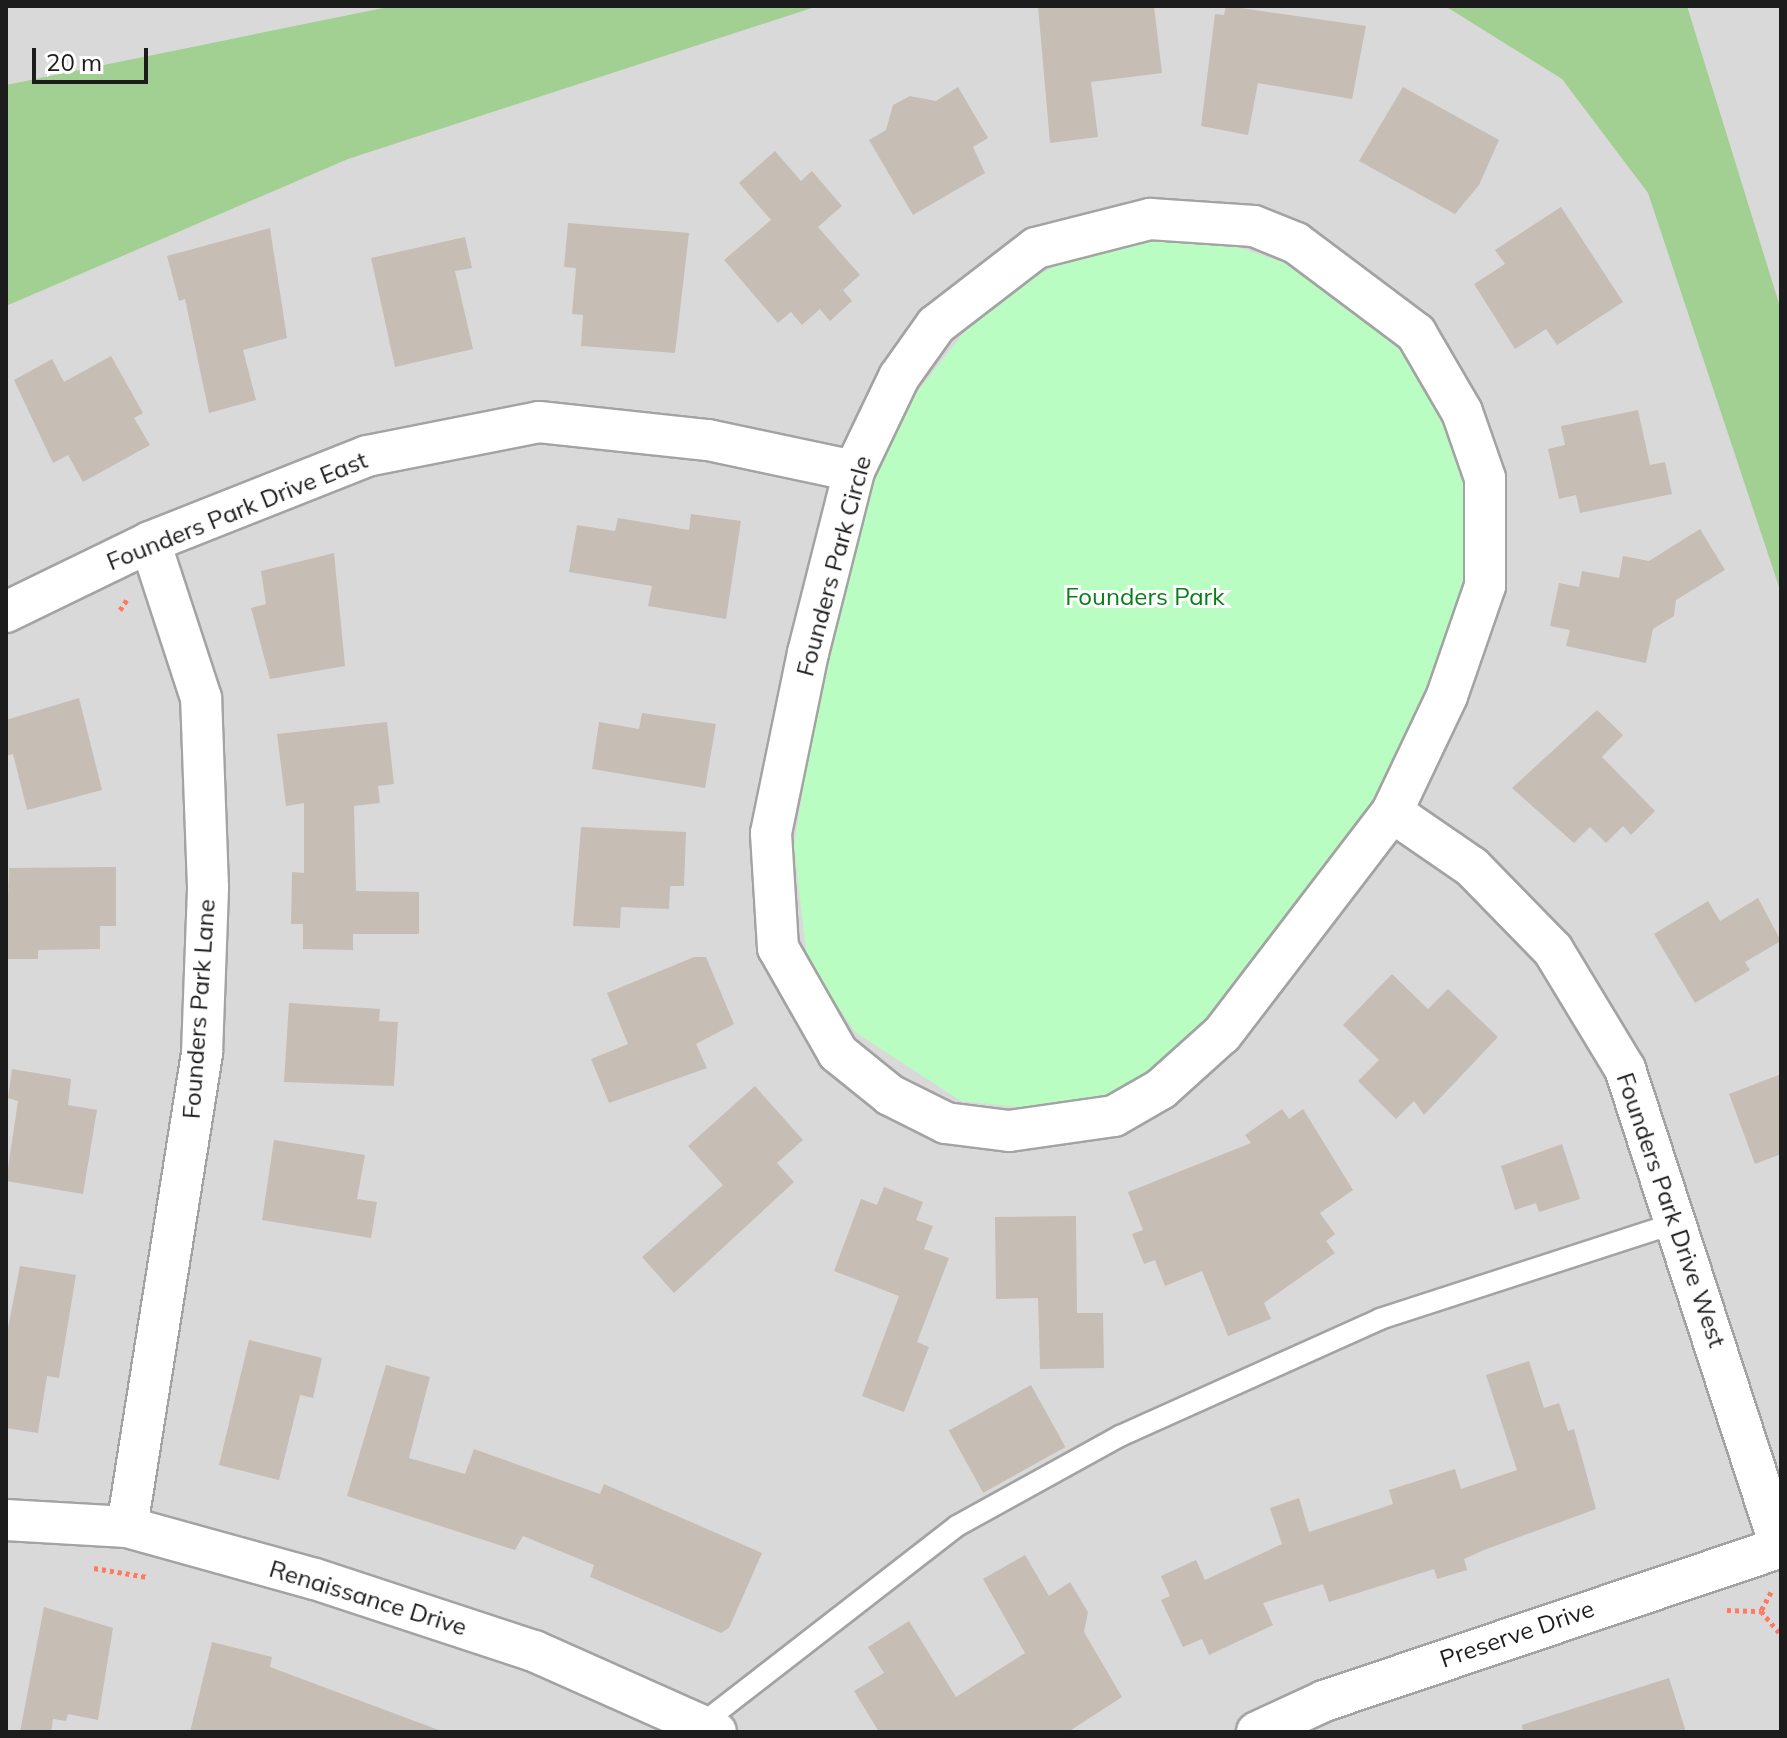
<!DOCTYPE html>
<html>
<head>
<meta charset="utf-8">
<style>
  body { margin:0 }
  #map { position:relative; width:1787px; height:1738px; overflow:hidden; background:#eeebe1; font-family:Mulish,sans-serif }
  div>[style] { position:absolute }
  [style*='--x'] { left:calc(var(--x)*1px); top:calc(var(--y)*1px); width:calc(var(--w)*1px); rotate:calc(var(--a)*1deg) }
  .residential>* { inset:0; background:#dad9d9; transform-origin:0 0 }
  .forest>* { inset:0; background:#a1d092 }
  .park>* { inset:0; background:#b9fdc3 }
  .building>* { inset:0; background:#c6bdb4; transform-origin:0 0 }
  .path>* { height:5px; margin-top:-2.5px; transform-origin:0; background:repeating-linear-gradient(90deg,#ff7a61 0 4px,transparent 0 8px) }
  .roads { filter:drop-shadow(2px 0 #a3a3a3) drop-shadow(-2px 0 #a3a3a3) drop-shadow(0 2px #a3a3a3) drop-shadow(0 -2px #a3a3a3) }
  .lane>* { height:20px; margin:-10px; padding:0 10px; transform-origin:10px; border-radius:10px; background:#fff }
  .street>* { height:40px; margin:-20px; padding:0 20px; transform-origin:20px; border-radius:20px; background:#fff }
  span { translate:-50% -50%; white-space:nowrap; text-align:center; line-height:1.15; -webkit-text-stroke:6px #fff; paint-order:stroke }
  .street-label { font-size:24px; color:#1c1c1c }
  .park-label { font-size:24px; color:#048016 }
  .frame { position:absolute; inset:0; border:8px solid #1c1c1c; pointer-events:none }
  .scale { position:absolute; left:32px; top:48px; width:116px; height:36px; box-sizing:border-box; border:4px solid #1c1c1c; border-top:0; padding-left:10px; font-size:24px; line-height:28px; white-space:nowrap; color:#1c1c1c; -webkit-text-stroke:6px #fff; paint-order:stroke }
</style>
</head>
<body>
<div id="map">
  <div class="residential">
    <i style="left:6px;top:6px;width:1775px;height:1726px"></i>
  </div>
  <div class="forest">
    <i style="clip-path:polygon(393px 6px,818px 6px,348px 159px,6px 306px,6px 85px)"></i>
    <i style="clip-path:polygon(1445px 6px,1687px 6px,1781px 310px,1781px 593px,1648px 193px,1562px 79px)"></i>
  </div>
  <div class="park">
    <i style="clip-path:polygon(1202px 235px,1338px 281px,1417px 358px,1481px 471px,1479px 584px,1391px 816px,1175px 1071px,1074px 1113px,961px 1101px,855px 1032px,807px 960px,794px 846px,854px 471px,993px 296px,1090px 250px)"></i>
  </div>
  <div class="building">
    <i style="clip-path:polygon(1038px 6px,1154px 6px,1162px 73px,1091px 82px,1098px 137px,1050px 143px)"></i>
    <i style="clip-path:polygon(1226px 6px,1366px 26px,1352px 99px,1258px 83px,1248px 135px,1201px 126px,1215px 14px,1224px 15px)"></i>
    <i style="clip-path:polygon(958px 87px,988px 138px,973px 147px,985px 173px,913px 215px,869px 140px,886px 130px,893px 105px,910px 96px,936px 101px)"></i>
    <i style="clip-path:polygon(1403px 87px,1499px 140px,1479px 185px,1455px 214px,1359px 161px)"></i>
    <i style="clip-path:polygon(775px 151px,801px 181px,812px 171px,842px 206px,818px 227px,860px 275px,843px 290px,852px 301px,830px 321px,820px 309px,802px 325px,791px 312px,778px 323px,724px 260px,771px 220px,739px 183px)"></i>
    <i style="clip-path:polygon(1561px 207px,1623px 302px,1557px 345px,1546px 329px,1515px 349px,1474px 284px,1505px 264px,1495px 250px)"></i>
    <i style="clip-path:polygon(568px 223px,689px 233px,675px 353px,581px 346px,583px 315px,572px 314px,576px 268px,564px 267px)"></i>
    <i style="clip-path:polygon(270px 228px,287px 338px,243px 350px,256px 400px,209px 413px,185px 299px,179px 301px,167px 256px)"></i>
    <i style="clip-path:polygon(465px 237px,472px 268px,455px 271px,473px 349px,395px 367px,371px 258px)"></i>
    <i style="clip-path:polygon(111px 356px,143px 413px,134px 418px,150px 445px,83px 482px,68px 455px,53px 463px,14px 380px,52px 359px,64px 382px)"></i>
    <i style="clip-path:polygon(1638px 410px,1650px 465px,1665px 462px,1672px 494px,1580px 513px,1576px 495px,1559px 499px,1548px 449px,1565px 445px,1561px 426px)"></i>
    <i style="clip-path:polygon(691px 514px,741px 521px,726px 619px,648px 606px,652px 586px,569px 572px,577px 525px,615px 531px,618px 518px,689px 530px)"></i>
    <i style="clip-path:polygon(1700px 529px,1725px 570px,1676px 600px,1674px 616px,1653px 629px,1646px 663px,1566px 646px,1570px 630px,1550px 626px,1559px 583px,1579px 587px,1582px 571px,1619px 578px,1623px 556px,1649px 561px)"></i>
    <i style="clip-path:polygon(334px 553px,345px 666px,270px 679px,251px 608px,266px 604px,261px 571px)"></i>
    <i style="clip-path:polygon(79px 698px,102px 790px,27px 810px,13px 754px,6px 756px,6px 720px)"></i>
    <i style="clip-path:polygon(1597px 710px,1623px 735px,1602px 757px,1655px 811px,1631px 835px,1623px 826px,1606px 843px,1590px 827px,1574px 843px,1512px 788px)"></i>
    <i style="clip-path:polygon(642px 713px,716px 724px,705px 788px,592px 769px,599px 722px,639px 729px)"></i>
    <i style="clip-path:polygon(387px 722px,394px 784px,378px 786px,380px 803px,354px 806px,356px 891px,419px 892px,419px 934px,353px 934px,353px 950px,303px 949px,303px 924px,291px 924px,292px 872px,304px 873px,304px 803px,286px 806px,277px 734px)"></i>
    <i style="clip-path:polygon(581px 827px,686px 832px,684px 886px,670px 886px,669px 909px,621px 907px,620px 928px,573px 926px)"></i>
    <i style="clip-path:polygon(116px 867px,116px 926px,100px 926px,100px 949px,38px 950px,38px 959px,6px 959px,9px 868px)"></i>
    <i style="clip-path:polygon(1758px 898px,1781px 941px,1745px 962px,1750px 970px,1695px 1003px,1654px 934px,1708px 901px,1720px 921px)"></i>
    <i style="clip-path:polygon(694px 957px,706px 957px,734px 1024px,696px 1044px,707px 1068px,609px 1103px,591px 1059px,628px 1044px,607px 993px)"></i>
    <i style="clip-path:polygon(1392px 974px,1428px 1009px,1448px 989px,1498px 1037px,1424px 1115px,1414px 1101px,1396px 1119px,1358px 1081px,1379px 1060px,1343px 1025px)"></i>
    <i style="clip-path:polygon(289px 1003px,380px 1009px,379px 1021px,398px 1022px,394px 1086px,284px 1082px)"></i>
    <i style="clip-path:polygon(12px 1069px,71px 1079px,68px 1105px,97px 1110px,83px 1194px,6px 1181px,18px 1101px,8px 1098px)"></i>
    <i style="clip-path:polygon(1781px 1074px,1781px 1154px,1755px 1164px,1729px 1094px)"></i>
    <i style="clip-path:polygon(755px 1086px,803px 1140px,777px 1163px,794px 1182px,674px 1293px,642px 1257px,723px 1185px,688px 1146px)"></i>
    <i style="clip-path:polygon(1282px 1109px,1289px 1119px,1303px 1109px,1353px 1190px,1320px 1213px,1335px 1234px,1326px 1241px,1335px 1253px,1264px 1303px,1271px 1319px,1228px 1336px,1202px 1271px,1165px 1286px,1155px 1260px,1144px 1264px,1132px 1234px,1143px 1230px,1128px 1192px,1251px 1143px,1245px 1135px)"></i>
    <i style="clip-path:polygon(274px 1140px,365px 1155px,357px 1199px,377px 1202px,371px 1238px,262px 1220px)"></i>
    <i style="clip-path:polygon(1562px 1144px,1580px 1199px,1539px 1212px,1536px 1203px,1515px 1210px,1501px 1166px)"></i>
    <i style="clip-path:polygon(884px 1187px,923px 1202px,916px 1220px,933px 1226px,924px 1249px,949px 1258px,917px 1342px,929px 1347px,904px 1412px,862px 1396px,899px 1296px,834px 1271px,861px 1199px,877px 1205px)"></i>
    <i style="clip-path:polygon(1076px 1216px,1077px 1313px,1103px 1313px,1104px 1368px,1040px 1369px,1038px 1298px,996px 1299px,995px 1217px)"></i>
    <i style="clip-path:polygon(20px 1266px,76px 1275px,59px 1378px,47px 1376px,38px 1433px,6px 1428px,6px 1338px)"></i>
    <i style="clip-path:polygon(249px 1340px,322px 1358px,313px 1398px,300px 1395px,279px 1480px,219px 1465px)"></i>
    <i style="clip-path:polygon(1529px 1361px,1544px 1408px,1559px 1403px,1568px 1431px,1574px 1429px,1596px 1509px,1484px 1550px,1464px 1559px,1467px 1570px,1437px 1579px,1434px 1569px,1329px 1602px,1323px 1584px,1263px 1603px,1273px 1625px,1209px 1655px,1202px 1639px,1183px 1647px,1161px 1600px,1170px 1596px,1161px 1576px,1196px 1560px,1205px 1580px,1282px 1544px,1270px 1508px,1299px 1498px,1309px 1532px,1393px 1504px,1389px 1490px,1455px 1469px,1461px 1489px,1517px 1470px,1486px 1375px)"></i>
    <i style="clip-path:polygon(386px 1365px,430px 1377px,409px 1458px,465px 1474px,474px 1449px,600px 1494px,604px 1484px,762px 1553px,729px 1628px,721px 1633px,590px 1577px,594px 1565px,523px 1536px,515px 1550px,347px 1496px)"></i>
    <i style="left:1031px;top:1385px;width:71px;height:94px;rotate:61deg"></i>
    <i style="clip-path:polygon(1025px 1555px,1049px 1596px,1070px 1582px,1088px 1612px,1084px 1632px,1122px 1697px,1068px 1732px,879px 1732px,854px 1691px,884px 1673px,868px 1647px,909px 1621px,956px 1697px,1025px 1653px,983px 1579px)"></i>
    <i style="clip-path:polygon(44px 1607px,113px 1628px,98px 1720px,68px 1714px,66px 1721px,53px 1719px,51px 1732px,20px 1732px)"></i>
    <i style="clip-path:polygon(212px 1642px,272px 1657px,270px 1667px,444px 1732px,190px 1732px)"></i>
    <i style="clip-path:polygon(1669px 1678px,1686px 1732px,1523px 1732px,1522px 1725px)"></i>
  </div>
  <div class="path">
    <i style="--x:120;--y:610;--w:14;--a:-56"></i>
    <i style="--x:94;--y:1568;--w:54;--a:9.6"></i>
    <i style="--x:1771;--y:1592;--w:21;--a:118"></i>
    <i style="--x:1761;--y:1611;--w:31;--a:50"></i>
    <i style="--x:1727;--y:1610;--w:34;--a:2"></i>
  </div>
  <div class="roads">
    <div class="lane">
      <i style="--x:699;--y:1726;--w:326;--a:-37.8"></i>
      <i style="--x:957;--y:1526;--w:186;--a:-28.9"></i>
      <i style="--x:1120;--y:1436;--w:285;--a:-24.2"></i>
      <i style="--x:1380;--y:1319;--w:313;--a:-18"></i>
    </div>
    <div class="street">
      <i style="--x:1150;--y:219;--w:104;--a:3.9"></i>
      <i style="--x:1254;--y:226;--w:45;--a:22"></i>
      <i style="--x:1296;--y:243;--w:150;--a:36.9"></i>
      <i style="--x:1416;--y:333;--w:91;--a:59.8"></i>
      <i style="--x:1462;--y:412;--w:70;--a:70.8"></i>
      <i style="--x:1485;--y:478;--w:108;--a:90"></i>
      <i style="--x:1485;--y:586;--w:116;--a:109.1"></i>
      <i style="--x:1447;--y:696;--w:128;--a:115.4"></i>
      <i style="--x:1392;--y:812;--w:280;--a:127.4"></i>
      <i style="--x:1222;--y:1034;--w:82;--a:138"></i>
      <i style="--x:1161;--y:1089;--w:54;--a:150.1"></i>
      <i style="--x:1114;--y:1116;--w:106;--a:171.9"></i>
      <i style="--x:1009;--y:1131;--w:64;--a:-172.8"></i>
      <i style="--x:946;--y:1123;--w:63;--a:-153.4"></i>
      <i style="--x:890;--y:1095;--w:67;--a:-141.1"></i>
      <i style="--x:838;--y:1053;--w:121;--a:-119.7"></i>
      <i style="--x:778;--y:948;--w:115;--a:-93.5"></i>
      <i style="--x:771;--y:833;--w:184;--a:-78.4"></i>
      <i style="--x:808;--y:653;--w:188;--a:-75.8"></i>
      <i style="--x:854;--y:471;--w:104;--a:-64.4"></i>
      <i style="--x:899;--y:377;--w:64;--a:-54.6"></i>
      <i style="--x:936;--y:325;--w:126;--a:-37.6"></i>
      <i style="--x:1036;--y:248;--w:118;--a:-14.3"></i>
      <i style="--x:6;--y:612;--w:160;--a:-25.9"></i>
      <i style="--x:150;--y:542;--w:233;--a:-21.6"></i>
      <i style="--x:367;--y:456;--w:175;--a:-11.2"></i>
      <i style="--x:539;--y:422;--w:170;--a:6.1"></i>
      <i style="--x:708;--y:440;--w:149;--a:12"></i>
      <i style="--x:1392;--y:812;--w:97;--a:34.5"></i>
      <i style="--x:1472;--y:867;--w:116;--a:45.7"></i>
      <i style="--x:1553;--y:950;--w:139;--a:58.8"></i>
      <i style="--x:1625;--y:1069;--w:505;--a:72"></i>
      <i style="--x:6;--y:1520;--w:121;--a:3.3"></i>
      <i style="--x:127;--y:1527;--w:195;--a:15.5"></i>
      <i style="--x:315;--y:1579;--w:231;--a:18.2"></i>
      <i style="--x:534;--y:1651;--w:199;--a:24"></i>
      <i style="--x:127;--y:1527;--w:480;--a:-81"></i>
      <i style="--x:202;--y:1053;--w:166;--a:-87.9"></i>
      <i style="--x:208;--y:887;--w:189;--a:-92.1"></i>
      <i style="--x:201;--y:698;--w:164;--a:-108.1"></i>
      <i style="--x:1257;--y:1732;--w:74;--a:-24.8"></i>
      <i style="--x:1324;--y:1701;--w:482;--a:-18.6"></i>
    </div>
  </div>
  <div class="street-label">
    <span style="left:237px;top:511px;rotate:-22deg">Founders Park Drive East</span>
    <span style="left:834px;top:566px;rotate:-75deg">Founders Park Circle</span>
    <span style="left:199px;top:1009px;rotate:-86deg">Founders Park Lane</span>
    <span style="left:1671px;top:1210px;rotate:71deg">Founders Park Drive West</span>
    <span style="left:368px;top:1598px;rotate:17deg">Renaissance Drive</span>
    <span style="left:1517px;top:1634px;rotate:-19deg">Preserve Drive</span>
  </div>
  <div class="park-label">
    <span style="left:1145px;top:597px">Founders Park</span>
  </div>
  <div class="frame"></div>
  <div class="scale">20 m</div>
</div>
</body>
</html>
